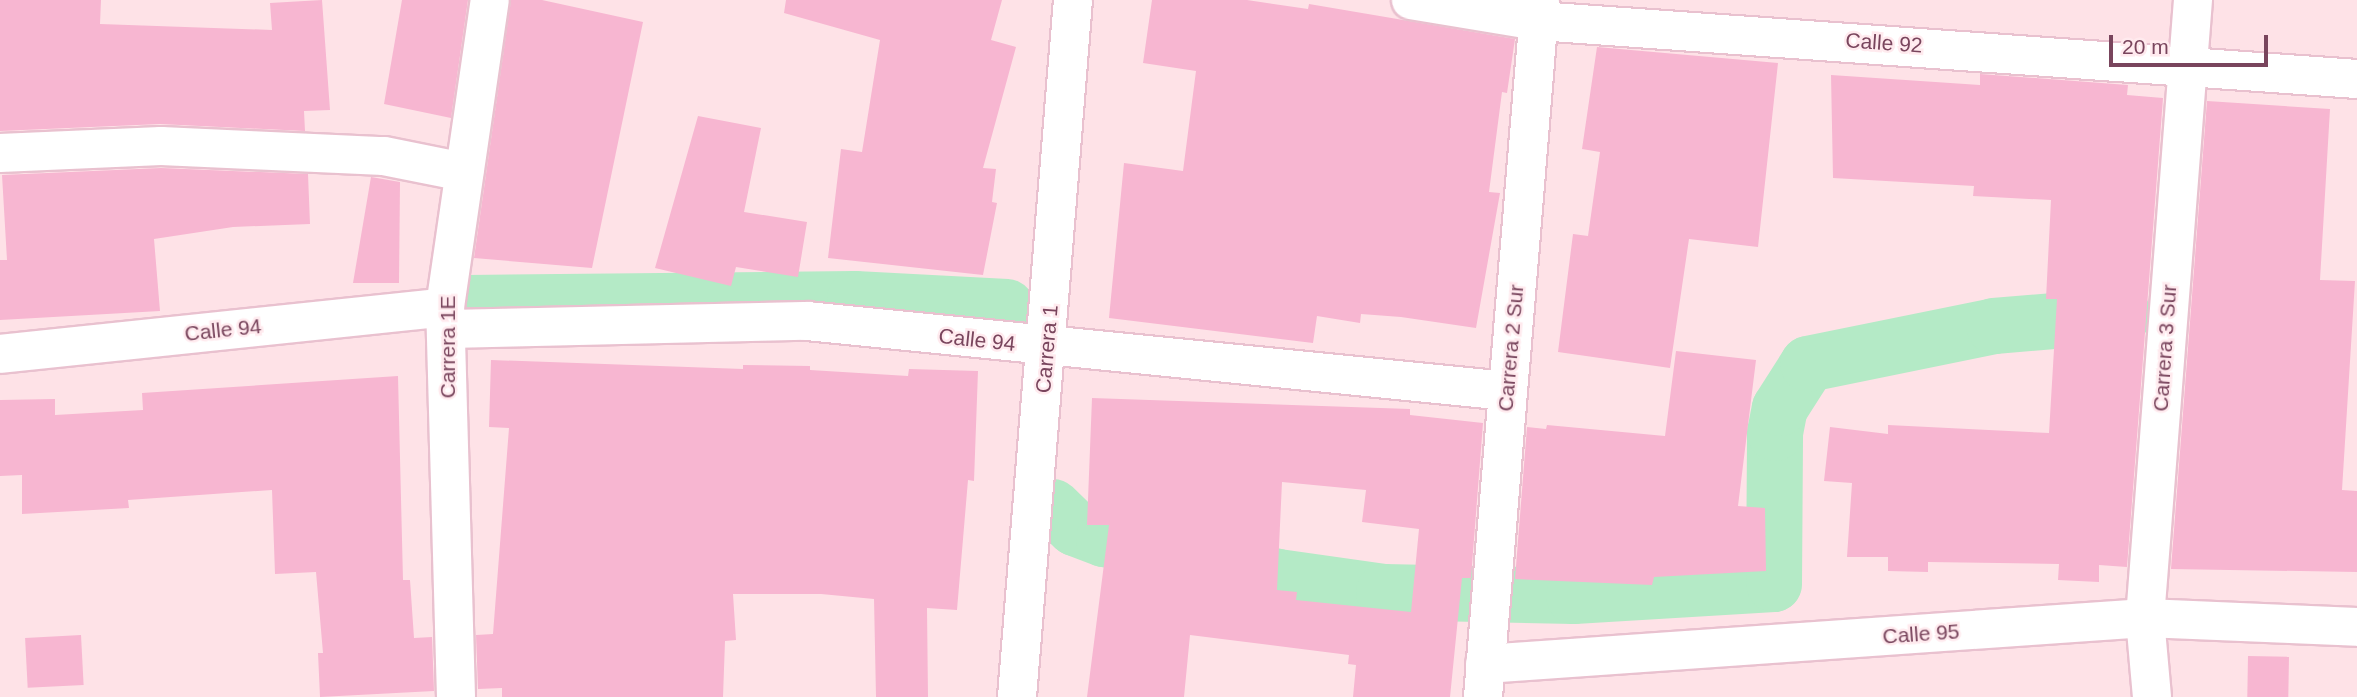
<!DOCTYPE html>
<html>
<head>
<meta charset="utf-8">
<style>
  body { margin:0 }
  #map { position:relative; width:2357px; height:697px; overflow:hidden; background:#fee2e7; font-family:Helvetica,sans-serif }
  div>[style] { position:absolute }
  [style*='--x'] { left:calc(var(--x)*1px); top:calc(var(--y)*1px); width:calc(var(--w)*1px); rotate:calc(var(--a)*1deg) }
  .canal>* { height:56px; margin:-28px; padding:0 28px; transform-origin:28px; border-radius:28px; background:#b4eac6 }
  .building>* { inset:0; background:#f7b6d1; transform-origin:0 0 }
  .roads { filter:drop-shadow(2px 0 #e9c1cf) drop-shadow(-2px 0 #e9c1cf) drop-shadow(0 2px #e9c1cf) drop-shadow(0 -2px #e9c1cf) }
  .minor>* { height:38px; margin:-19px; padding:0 19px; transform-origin:19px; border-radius:19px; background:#fff }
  span { translate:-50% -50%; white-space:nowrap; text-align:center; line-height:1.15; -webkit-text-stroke:5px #ffeaee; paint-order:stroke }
  .street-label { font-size:21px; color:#79455d }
  .scale { position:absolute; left:2109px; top:35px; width:159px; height:32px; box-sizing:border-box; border:4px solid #79455d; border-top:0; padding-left:9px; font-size:21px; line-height:24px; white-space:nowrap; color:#79455d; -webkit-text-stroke:5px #ffeaee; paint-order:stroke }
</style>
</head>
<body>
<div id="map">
  <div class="canal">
    <i style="--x:467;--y:303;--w:388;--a:-0.6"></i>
    <i style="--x:855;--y:299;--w:152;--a:3"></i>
    <i style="--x:1053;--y:507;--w:30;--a:44"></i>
    <i style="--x:1075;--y:528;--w:31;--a:21"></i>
    <i style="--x:1104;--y:539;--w:178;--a:12.3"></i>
    <i style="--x:1278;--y:577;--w:107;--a:8.1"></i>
    <i style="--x:1384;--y:592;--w:190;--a:1.2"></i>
    <i style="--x:1574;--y:596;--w:200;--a:-3.4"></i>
    <i style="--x:1774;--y:584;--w:151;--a:-89.6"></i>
    <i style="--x:1775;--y:433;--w:25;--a:-79"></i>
    <i style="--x:1780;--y:408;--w:52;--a:-57.5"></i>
    <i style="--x:1808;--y:364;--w:190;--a:-11.5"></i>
    <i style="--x:1994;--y:326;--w:130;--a:-4.8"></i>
  </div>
  <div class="building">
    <i style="clip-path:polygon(0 0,101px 0,100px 24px,272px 30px,270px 3px,322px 0,330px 110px,304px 111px,305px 131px,160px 124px,0 131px)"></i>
    <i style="clip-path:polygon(402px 0,468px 0,451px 118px,384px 104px)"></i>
    <i style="clip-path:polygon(511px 0,542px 0,643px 22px,592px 268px,474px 258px)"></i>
    <i style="clip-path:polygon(786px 0,1002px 0,991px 40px,1016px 47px,983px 168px,996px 169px,992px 202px,997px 203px,983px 275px,828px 258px,841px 149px,862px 152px,880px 40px,784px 13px)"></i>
    <i style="clip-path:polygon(1152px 0,1247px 0,1308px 9px,1309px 4px,1515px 39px,1507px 93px,1502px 92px,1489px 192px,1500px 193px,1476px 328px,1401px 317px,1361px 314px,1360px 323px,1317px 316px,1313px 343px,1109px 318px,1124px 163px,1183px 171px,1196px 71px,1143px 63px)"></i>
    <i style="clip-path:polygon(1597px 47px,1778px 63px,1758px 247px,1689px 239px,1670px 368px,1558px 352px,1573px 234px,1588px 236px,1600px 152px,1582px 149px)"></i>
    <i style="clip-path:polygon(1980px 74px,2128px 85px,2127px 95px,2163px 98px,2127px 567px,2099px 565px,2099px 582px,2058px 580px,2059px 564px,1928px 562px,1928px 572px,1888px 571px,1888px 557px,1847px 557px,1852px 483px,1824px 481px,1830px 427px,1888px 434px,1888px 425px,2049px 433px,2057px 299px,2046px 299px,2051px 200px,1973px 196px,1974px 186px,1833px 178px,1831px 75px,1980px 85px)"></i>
    <i style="clip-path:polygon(2207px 101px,2330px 109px,2320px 280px,2355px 281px,2342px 490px,2357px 491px,2357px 572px,2171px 569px)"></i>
    <i style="clip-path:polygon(698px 116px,761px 128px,744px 212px,807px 222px,798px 277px,736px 267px,731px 286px,655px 268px)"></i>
    <i style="clip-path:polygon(161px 168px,308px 174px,310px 224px,233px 227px,154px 239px,160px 311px,0 320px,0 260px,7px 260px,2px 175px)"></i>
    <i style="clip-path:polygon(371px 177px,400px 182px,399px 283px,353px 283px)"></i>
    <i style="clip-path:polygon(1676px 351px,1756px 360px,1738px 506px,1765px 508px,1766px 571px,1654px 577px,1652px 585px,1515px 579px,1527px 427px,1546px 429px,1547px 425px,1665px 436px)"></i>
    <i style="clip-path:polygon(491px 360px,743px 369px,743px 365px,810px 366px,810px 370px,908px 376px,909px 369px,978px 371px,974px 481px,968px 480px,957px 610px,927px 608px,928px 697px,876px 697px,874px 599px,821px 594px,733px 594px,736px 640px,725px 641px,723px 697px,502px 697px,502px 688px,478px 689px,476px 635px,493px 634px,509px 428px,489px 427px)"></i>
    <i style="clip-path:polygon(398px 376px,403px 580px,410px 580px,414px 638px,432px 637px,434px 691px,320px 697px,318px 653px,323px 653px,316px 572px,275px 574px,272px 490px,128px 500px,129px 508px,22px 514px,22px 475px,0 476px,0 400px,55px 399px,55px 415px,143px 410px,142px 393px)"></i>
    <i style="clip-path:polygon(evenodd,1092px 398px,1410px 409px,1410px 415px,1483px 423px,1471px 578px,1462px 578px,1450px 697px,1353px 697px,1356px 665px,1348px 664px,1349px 655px,1190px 635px,1184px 697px,1087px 697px,1109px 525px,1087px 525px,1092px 398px,1282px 482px,1366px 490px,1362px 522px,1419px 529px,1411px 612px,1296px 600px,1297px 592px,1277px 590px,1282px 482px)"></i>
    <i style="left:81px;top:635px;width:50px;height:56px;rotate:87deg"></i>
    <i style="left:2248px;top:656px;width:41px;height:41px;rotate:1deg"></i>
  </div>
  <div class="roads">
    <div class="minor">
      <i style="--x:1411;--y:0;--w:129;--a:9.4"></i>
      <i style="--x:1538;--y:21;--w:821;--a:4.05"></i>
      <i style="--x:0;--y:153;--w:161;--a:-2.5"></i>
      <i style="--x:161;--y:146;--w:223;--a:2.6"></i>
      <i style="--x:384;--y:156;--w:82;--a:11.3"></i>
      <i style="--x:446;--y:329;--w:361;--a:-1.3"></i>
      <i style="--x:807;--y:321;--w:703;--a:5.71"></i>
      <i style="--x:0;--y:354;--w:447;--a:-6"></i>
      <i style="--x:1485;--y:664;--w:662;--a:-3.99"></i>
      <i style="--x:2145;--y:618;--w:212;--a:2.4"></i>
      <i style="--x:456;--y:697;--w:390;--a:-91.6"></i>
      <i style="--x:445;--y:307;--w:310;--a:-81.7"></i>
      <i style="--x:1017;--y:697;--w:699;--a:-85.41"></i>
      <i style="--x:1483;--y:697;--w:699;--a:-85.32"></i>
      <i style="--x:2152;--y:697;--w:79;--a:-95.1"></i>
      <i style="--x:2145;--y:618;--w:620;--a:-85.56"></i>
    </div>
  </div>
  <div class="street-label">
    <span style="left:1884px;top:43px;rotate:4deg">Calle 92</span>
    <span style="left:223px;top:330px;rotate:-6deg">Calle 94</span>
    <span style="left:977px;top:340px;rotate:6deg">Calle 94</span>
    <span style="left:448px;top:347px;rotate:-90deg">Carrera 1E</span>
    <span style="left:1511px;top:348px;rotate:-85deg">Carrera 2 Sur</span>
    <span style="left:2165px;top:348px;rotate:-86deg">Carrera 3 Sur</span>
    <span style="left:1047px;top:349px;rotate:-85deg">Carrera 1</span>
    <span style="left:1921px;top:634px;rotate:-4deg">Calle 95</span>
  </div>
  <div class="scale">20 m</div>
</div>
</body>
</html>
